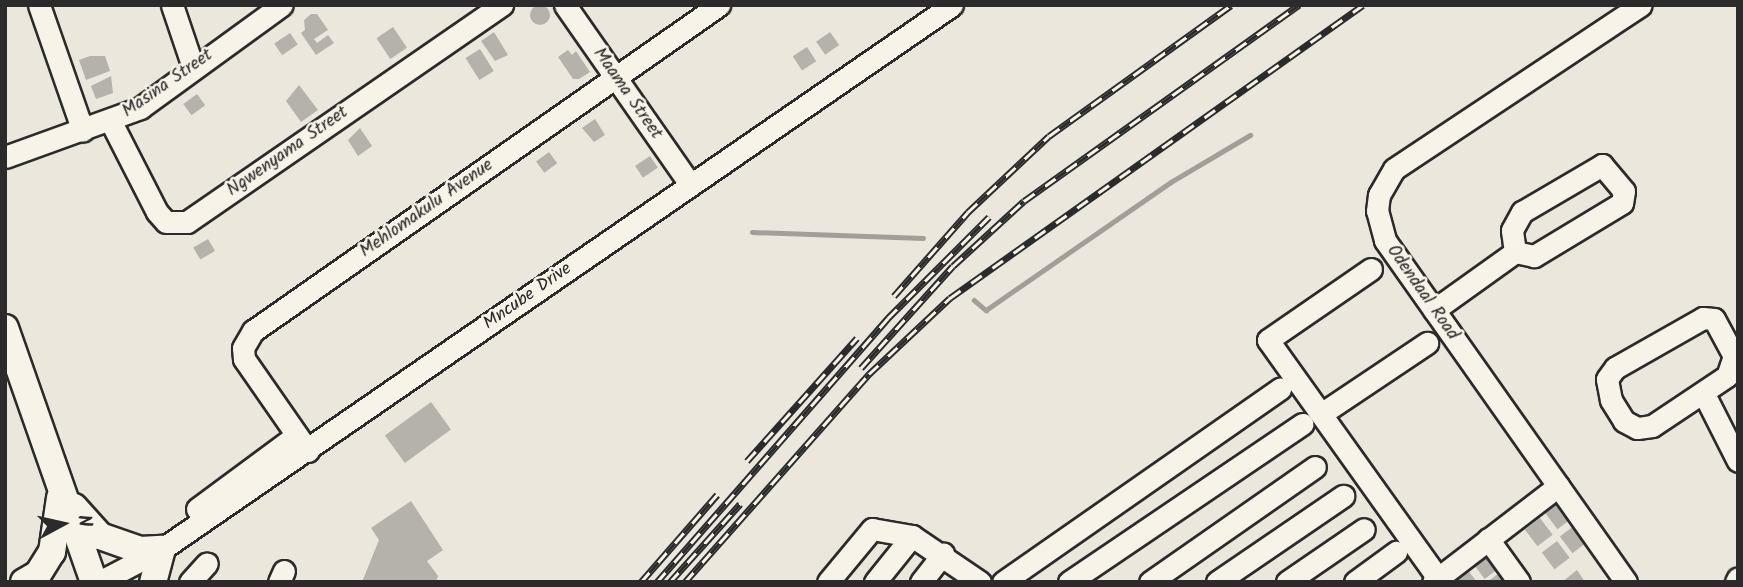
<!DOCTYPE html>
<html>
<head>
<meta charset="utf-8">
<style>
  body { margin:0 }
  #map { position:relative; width:1743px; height:587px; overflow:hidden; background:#ebe7dd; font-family:Kalam,sans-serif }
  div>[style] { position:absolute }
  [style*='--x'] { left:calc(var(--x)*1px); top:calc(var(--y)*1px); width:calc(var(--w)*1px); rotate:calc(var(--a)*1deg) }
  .stream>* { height:4.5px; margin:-2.25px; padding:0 2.25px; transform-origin:2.25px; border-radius:2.25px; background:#a29f98 }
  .building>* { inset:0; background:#b5b2ab; transform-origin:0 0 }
  .round { border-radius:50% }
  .roads { filter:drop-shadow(2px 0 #2b2b2b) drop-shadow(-2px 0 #2b2b2b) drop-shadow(0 2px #2b2b2b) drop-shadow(0 -2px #2b2b2b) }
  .minor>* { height:21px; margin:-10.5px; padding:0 10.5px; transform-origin:10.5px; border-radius:10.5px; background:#f7f3e8 }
  .major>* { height:26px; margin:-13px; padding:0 13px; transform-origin:13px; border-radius:13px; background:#f7f3e8 }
  .rail>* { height:7px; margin-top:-3.5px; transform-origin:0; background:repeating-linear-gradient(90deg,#f7f3e8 0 13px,#2b2b2b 0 26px); box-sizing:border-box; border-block:2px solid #2b2b2b }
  span { translate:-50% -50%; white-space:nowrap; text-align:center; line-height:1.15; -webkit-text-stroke:5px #f7f3e8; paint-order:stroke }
  .street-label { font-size:18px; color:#2b2b2b }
  .frame { position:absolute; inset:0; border:7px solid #2b2b2b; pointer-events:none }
  .north { position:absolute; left:28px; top:489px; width:70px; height:70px; -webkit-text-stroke:5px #f7f3e8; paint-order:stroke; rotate:82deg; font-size:19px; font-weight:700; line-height:28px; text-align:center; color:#2b2b2b }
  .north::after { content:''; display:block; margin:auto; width:24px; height:32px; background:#2b2b2b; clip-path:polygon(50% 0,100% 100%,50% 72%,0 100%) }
</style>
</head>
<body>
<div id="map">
  <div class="stream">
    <i style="--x:752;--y:232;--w:171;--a:2"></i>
    <i style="--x:974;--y:300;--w:16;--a:40"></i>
    <i style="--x:986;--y:310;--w:225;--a:-34.7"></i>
    <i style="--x:1171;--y:182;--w:92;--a:-30.7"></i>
  </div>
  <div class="building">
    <i class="round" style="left:530px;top:5px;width:20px;height:20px"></i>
    <i style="clip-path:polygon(311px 14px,317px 14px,328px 30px,314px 39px,317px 43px,328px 35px,334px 43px,316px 55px,301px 33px,305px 30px,304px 20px)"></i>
    <i style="left:393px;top:27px;width:25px;height:20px;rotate:56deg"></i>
    <i style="clip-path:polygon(494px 32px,508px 55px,495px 61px,481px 41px)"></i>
    <i style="left:830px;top:32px;width:16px;height:17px;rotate:55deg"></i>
    <i style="left:290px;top:33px;width:14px;height:19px;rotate:56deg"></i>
    <i style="left:807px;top:47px;width:17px;height:17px;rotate:57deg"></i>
    <i style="left:480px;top:49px;width:26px;height:17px;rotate:58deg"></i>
    <i style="clip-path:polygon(568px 50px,572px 55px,576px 51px,590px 72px,579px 79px,573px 79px,558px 57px)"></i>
    <i style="clip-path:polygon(90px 56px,105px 56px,110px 71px,86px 80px,79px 60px)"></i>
    <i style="clip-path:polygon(111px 76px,113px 93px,96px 99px,91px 86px)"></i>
    <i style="clip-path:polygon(299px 85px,318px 110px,301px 122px,286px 101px)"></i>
    <i style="left:197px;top:94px;width:14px;height:17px;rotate:54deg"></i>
    <i style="clip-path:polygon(595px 119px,605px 135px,594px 142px,582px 128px)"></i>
    <i style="clip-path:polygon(360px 128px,372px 146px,358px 156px,348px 140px)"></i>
    <i style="left:549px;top:152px;width:14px;height:16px;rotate:54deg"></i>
    <i style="left:650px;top:156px;width:14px;height:18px;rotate:56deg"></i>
    <i style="left:208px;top:239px;width:14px;height:17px;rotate:60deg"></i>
    <i style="left:431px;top:402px;width:34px;height:57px;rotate:54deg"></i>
    <i style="clip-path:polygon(411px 501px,443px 550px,427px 561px,438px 576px,436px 582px,362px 582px,379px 540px,371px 528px)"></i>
    <i style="left:1560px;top:501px;width:21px;height:19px;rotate:53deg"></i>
    <i style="left:1540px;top:518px;width:21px;height:19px;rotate:53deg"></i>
    <i style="left:1575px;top:525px;width:21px;height:19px;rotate:53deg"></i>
    <i style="left:1557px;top:541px;width:21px;height:19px;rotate:53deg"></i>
    <i style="left:1487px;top:550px;width:22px;height:19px;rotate:54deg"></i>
    <i style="clip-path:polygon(1467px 569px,1477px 582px,1454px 582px,1452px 580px)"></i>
    <i style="clip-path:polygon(1577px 570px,1585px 582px,1562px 582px)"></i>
    <i style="clip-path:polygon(1502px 571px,1510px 582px,1487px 582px)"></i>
  </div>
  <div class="roads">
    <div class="minor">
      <i style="--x:39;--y:5;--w:133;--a:70.8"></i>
      <i style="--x:172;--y:5;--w:65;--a:71.3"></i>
      <i style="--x:565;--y:5;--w:217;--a:55.1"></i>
      <i style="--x:111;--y:122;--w:101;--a:62.9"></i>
      <i style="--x:157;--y:212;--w:13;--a:48"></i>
      <i style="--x:166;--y:222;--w:21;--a:0"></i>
      <i style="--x:187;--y:222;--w:383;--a:-34.6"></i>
      <i style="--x:5;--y:157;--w:144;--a:-19.9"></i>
      <i style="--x:140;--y:108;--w:175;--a:-36"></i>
      <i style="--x:1602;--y:165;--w:34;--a:50"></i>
      <i style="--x:1624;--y:191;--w:12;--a:99"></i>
      <i style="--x:1622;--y:203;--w:103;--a:148.9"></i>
      <i style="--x:1534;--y:256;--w:19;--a:-168"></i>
      <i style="--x:1515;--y:252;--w:22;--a:-98"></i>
      <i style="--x:1512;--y:230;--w:21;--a:-61"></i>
      <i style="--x:1522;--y:212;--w:93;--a:-30.4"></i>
      <i style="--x:1371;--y:269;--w:125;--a:145.4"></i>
      <i style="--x:1268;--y:340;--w:292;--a:54.5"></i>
      <i style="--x:1434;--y:310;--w:100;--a:-35.6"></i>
      <i style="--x:1703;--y:318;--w:11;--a:5"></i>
      <i style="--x:1714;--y:319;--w:42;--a:61.6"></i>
      <i style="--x:1734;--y:356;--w:21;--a:109"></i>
      <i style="--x:1727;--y:376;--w:90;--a:146.3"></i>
      <i style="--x:1652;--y:426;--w:15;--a:172"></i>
      <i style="--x:1637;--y:428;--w:15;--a:-152"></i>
      <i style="--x:1624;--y:421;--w:25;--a:-122"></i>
      <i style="--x:1611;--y:400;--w:21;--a:-101"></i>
      <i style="--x:1607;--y:379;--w:14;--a:-54"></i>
      <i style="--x:1615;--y:368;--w:101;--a:-29.6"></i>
      <i style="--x:1704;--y:394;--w:75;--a:63.1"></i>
      <i style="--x:1321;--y:414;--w:128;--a:-33.8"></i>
      <i style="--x:308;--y:451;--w:112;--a:-124.8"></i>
      <i style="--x:244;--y:359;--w:11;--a:-95"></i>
      <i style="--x:243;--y:348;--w:20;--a:-60"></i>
      <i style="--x:253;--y:331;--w:569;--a:-34.98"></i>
      <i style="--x:197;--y:509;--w:124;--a:-36.5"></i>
      <i style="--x:1488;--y:539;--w:53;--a:54.2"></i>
      <i style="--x:99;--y:582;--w:71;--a:-27.6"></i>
      <i style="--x:162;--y:549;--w:959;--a:-34.55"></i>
      <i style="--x:190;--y:582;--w:25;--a:-48"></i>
      <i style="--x:279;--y:582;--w:12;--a:-66"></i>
      <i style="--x:828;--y:582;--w:69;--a:-50.3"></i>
      <i style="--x:872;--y:529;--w:41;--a:9.9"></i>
      <i style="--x:912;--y:536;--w:82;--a:34.1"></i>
      <i style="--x:875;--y:582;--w:59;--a:-51.2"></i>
      <i style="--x:921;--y:582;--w:36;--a:-52"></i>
      <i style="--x:1003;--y:582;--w:338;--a:-34.9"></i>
      <i style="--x:1069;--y:582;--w:282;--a:-34.1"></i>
      <i style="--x:1150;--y:582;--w:201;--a:-34.9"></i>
      <i style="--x:1217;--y:582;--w:153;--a:-34.3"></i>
      <i style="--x:1287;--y:582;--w:93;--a:-34.5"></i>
      <i style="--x:1355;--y:582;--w:51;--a:-36.2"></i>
      <i style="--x:1433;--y:582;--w:158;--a:-37.5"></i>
      <i style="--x:1626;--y:582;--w:418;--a:-125.2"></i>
      <i style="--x:1385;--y:240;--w:30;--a:-105"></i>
      <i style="--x:1377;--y:211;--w:16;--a:-83"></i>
      <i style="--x:1379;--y:195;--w:30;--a:-60"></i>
      <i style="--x:1394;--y:169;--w:296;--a:-33.6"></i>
      <i style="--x:1736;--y:582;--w:4;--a:-63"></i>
    </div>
    <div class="major">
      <i style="--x:5;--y:328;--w:269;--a:70.7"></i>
      <i style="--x:74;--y:507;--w:39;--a:48"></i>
      <i style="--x:100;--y:536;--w:42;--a:19.3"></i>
      <i style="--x:140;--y:550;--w:22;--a:-3"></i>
      <i style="--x:162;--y:549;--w:34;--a:105"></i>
      <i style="--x:24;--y:582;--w:16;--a:-30"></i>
      <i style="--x:38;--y:574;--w:26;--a:-58"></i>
      <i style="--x:52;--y:552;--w:55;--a:-81.6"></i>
    </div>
  </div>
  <div class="rail">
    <i style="--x:894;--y:296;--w:112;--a:-48.6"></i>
    <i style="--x:968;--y:212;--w:111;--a:-43.2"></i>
    <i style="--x:1049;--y:136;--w:224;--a:-35.7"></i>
    <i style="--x:861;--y:368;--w:137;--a:-48"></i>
    <i style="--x:953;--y:266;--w:96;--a:-42.5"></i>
    <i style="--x:1024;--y:201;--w:338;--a:-35.5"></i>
    <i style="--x:747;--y:461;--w:165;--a:-48.2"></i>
    <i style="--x:641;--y:582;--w:116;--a:-48.9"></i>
    <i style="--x:657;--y:582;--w:351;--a:-48.8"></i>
    <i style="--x:888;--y:318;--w:143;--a:-45"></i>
    <i style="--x:670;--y:582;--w:105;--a:-48.1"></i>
    <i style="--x:685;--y:582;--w:278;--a:-48.5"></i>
    <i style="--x:869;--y:374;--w:111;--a:-43.2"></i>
    <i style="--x:950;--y:298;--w:506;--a:-35.35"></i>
  </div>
  <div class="street-label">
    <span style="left:168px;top:84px;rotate:-35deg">Masina Street</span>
    <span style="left:627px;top:94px;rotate:55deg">Maama Street</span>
    <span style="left:288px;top:152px;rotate:-35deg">Ngwenyama Street</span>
    <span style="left:427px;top:209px;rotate:-35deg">Mehlomakulu Avenue</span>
    <span style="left:1422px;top:293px;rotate:55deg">Odendaal Road</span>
    <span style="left:528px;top:297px;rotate:-35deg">Mncube Drive</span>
  </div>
  <div class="frame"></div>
  <div class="north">N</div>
</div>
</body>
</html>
